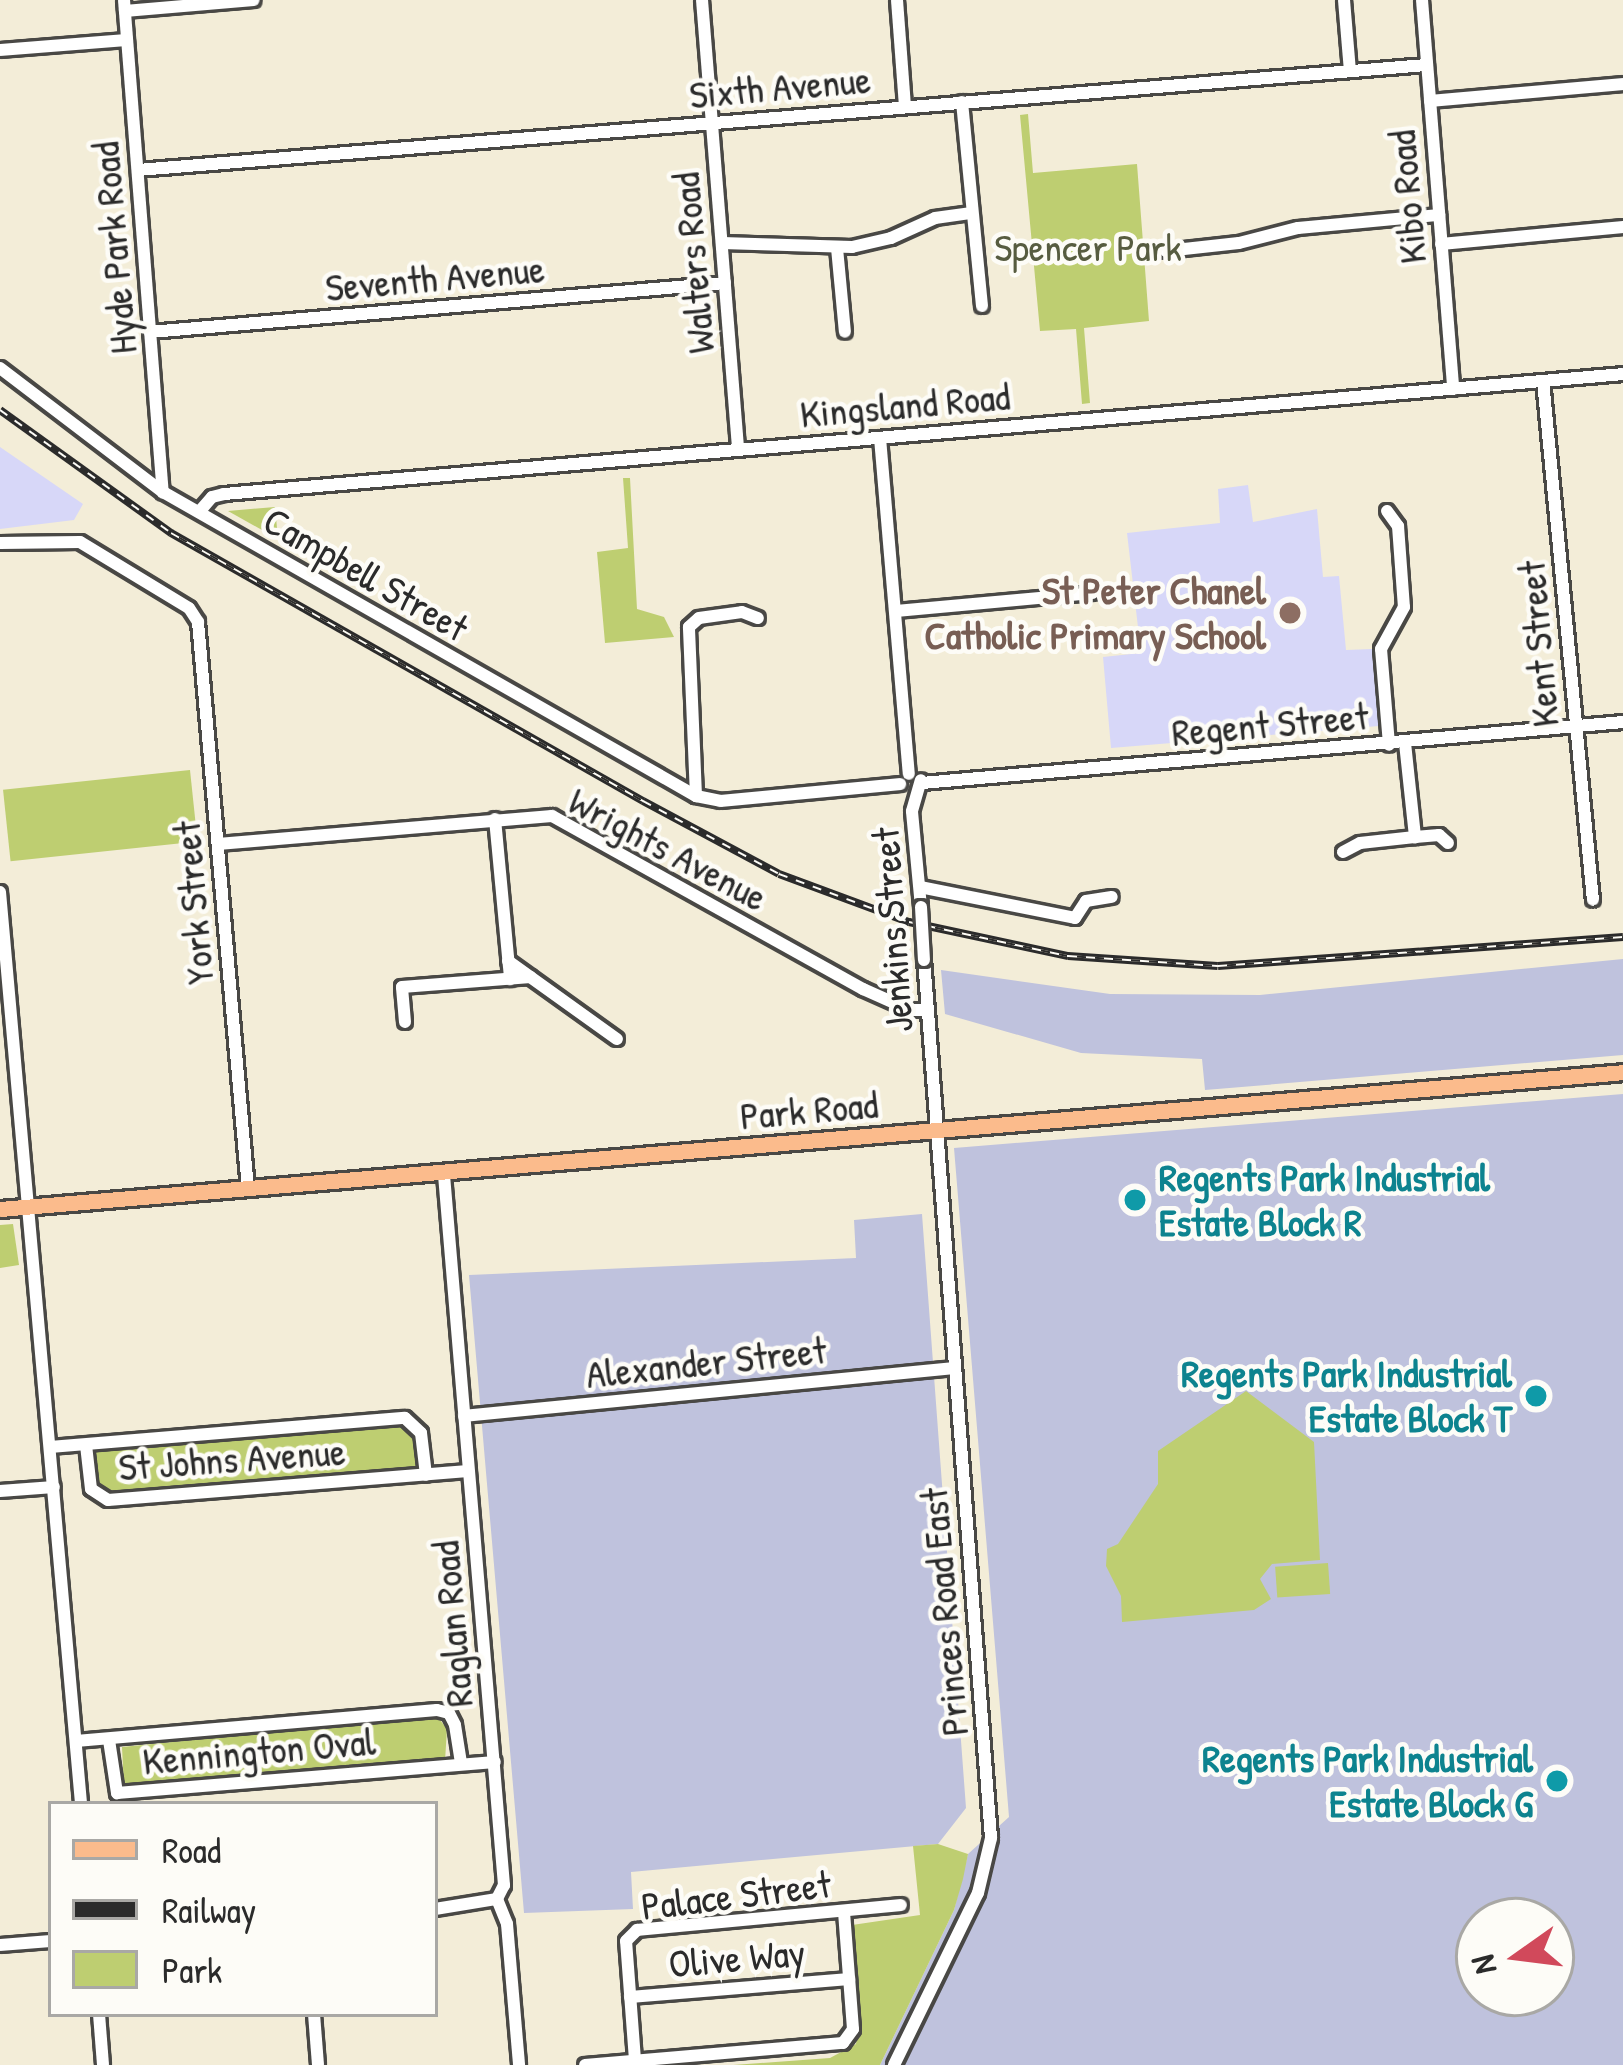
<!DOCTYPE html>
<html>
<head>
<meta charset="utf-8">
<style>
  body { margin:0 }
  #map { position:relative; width:1623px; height:2065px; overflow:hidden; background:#f3edd8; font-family:"Patrick Hand",sans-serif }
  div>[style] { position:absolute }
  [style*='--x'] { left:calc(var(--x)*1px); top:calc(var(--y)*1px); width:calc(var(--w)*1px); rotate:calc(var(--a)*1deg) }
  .built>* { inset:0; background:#d7d7f8 }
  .industrial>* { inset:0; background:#bfc2dd }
  .green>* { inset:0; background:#bece71; transform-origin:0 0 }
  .roads { filter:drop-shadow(3px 0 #494845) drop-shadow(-3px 0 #494845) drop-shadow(0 3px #494845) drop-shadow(0 -3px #494845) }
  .minor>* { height:12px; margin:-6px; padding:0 6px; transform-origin:6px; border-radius:6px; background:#fff }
  .major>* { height:15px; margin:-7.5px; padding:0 7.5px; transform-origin:7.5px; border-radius:7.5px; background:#fbbb8c }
  .rail>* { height:8px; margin-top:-4px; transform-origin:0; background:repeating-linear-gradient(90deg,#fdfcf7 0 9px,#2b2b2b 0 18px); box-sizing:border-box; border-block:3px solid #2b2b2b }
  .bridges { filter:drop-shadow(3px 0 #494845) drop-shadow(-3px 0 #494845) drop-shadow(0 3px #494845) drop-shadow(0 -3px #494845) }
  .minor-bridge>* { height:12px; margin:-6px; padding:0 6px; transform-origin:6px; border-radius:6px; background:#fff }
  .dots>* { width:33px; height:33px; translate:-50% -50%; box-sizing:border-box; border:6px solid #fdfcf7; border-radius:50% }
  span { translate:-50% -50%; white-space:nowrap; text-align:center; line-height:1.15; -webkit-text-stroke:9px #fdfcf7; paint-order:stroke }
  .street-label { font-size:39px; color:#2b2b2b }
  .park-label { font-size:39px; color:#575c40 }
  .education-label { font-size:39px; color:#785e54; font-weight:700 }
  .right { translate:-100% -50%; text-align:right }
  .culture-label { font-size:39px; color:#0d838f; font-weight:700 }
  .left { translate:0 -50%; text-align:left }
  .legend { position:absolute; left:48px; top:1801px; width:390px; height:216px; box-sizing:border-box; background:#fdfcf7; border:3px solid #a9a8a5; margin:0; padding:15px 21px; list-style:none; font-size:36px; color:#2b2b2b }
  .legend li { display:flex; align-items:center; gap:24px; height:60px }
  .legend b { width:60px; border:3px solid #a9a8a5 }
  .north { position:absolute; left:1455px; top:1897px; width:120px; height:120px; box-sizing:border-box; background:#fdfcf7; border:3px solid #a9a8a5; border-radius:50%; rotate:256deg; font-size:33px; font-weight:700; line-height:48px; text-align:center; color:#2b2b2b }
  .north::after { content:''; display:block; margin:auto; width:42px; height:54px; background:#d1495b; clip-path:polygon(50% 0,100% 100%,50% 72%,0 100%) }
</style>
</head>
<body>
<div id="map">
  <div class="built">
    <i style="clip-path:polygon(0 447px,83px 504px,74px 520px,0 529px)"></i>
    <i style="clip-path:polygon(1248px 485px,1253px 522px,1317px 509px,1323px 577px,1339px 576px,1346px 650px,1372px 649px,1379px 726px,1111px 748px,1103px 657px,1141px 653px,1127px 533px,1220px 523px,1218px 489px)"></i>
  </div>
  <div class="industrial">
    <i style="clip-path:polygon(1623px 959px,1623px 1055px,1205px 1090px,1202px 1059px,1081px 1053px,945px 1014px,941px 970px,1110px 994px,1260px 995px)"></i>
    <i style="clip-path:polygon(evenodd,1623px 1094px,1623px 2065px,880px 2065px,954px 1910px,968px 1854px,1009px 1817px,954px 1148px,1623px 1094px,1479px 1921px,1551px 1921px,1551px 1993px,1479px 1993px,1479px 1921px)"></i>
    <i style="clip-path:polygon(922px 1214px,966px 1808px,938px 1844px,631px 1872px,633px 1909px,524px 1913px,469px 1275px,856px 1258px,854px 1220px)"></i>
  </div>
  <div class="green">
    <i style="clip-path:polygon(1028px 114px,1033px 173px,1137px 164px,1149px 321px,1084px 328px,1090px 403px,1082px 404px,1076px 329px,1040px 331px,1020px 115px)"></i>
    <i style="clip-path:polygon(623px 478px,630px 478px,637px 609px,664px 617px,674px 637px,605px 643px,597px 552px,628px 548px)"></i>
    <i style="clip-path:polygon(275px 507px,278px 539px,228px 511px)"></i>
    <i style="left:190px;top:770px;width:72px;height:188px;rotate:84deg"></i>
    <i style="clip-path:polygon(13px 1224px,19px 1265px,0 1268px,0 1225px)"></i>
    <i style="clip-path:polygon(1246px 1391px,1314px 1442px,1320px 1560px,1272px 1564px,1260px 1579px,1271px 1599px,1254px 1610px,1122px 1622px,1121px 1596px,1106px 1566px,1107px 1549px,1118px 1544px,1158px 1484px,1158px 1451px)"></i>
    <i style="clip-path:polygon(402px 1424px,416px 1438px,419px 1468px,108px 1493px,98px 1487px,93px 1457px,98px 1449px)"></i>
    <i style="left:1328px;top:1563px;width:31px;height:53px;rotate:86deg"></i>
    <i style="clip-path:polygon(437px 1716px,447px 1729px,445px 1761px,124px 1787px,122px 1747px)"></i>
    <i style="clip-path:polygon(938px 1844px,968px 1854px,963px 1879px,954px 1910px,880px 2065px,733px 2065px,830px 2058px,856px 2044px,860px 2015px,852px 1925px,920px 1915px,913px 1846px)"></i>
  </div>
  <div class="roads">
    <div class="minor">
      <i style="--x:124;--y:0;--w:494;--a:85.5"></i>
      <i style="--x:702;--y:0;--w:450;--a:85.4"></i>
      <i style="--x:897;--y:0;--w:107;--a:85.7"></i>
      <i style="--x:1344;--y:0;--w:71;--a:85.2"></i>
      <i style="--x:1422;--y:0;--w:390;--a:85.4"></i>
      <i style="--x:125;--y:11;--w:129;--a:-4.9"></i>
      <i style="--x:0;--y:50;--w:127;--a:-4.5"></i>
      <i style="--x:1430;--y:101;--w:194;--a:-5"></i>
      <i style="--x:962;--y:102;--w:205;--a:84.4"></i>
      <i style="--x:138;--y:170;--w:1293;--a:-4.66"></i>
      <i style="--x:722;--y:243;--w:130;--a:1.8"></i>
      <i style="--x:852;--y:247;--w:40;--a:-13"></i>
      <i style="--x:891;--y:238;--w:48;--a:-24.4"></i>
      <i style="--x:935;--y:218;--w:37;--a:-8"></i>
      <i style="--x:1441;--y:244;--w:183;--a:-5.3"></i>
      <i style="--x:837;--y:248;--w:84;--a:84.6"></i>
      <i style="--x:1166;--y:251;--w:73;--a:-6.3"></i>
      <i style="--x:1239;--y:243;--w:61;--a:-14.3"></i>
      <i style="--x:1298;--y:228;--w:142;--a:-5.3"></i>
      <i style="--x:150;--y:332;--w:577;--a:-4.87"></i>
      <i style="--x:0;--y:368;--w:205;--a:37.3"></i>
      <i style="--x:163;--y:492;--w:614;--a:29.7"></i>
      <i style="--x:696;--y:796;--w:25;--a:11"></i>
      <i style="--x:721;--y:801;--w:180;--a:-5.4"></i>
      <i style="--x:1543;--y:381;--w:521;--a:84.5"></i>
      <i style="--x:880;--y:438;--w:337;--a:85.1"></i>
      <i style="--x:1387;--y:511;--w:19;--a:54"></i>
      <i style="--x:1398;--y:526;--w:81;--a:85.8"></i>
      <i style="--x:1404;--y:607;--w:48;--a:118.7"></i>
      <i style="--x:1381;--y:649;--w:96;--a:85.2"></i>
      <i style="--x:199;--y:512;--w:20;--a:-49"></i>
      <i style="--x:212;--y:497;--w:12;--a:-14"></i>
      <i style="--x:224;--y:494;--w:1404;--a:-4.9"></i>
      <i style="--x:0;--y:543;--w:80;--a:-0.7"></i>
      <i style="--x:80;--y:542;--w:127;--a:31.2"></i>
      <i style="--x:189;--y:608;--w:17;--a:57"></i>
      <i style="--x:198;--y:622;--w:569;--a:84.96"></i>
      <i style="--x:896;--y:611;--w:197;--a:-5.2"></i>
      <i style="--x:1405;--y:743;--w:95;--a:83.9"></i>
      <i style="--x:922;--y:783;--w:704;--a:-4.97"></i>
      <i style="--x:696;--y:796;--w:169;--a:-92.4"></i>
      <i style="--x:689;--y:627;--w:13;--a:-42"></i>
      <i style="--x:699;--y:618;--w:43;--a:-7.9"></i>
      <i style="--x:742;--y:612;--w:17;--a:21"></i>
      <i style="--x:495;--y:819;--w:161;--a:84.6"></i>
      <i style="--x:218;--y:844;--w:335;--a:-4.8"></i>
      <i style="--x:552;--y:816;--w:356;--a:29.1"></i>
      <i style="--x:863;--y:989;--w:51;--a:24.1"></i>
      <i style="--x:910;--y:1010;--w:18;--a:0"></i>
      <i style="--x:1343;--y:852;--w:19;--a:-28"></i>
      <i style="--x:1360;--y:843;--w:55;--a:-6.2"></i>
      <i style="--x:1415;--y:837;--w:24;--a:-5"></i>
      <i style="--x:1439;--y:835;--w:12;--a:42"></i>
      <i style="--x:920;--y:887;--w:158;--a:11.3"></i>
      <i style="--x:1075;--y:918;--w:20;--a:-57"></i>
      <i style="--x:1086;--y:901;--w:26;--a:-9"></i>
      <i style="--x:0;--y:892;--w:916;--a:84.92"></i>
      <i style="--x:921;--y:907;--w:96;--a:-95.4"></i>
      <i style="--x:912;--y:811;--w:32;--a:-74"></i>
      <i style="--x:508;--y:961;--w:134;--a:35.6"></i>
      <i style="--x:405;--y:1022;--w:35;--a:-95"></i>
      <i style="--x:402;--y:987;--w:129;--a:-4.4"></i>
      <i style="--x:444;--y:1175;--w:713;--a:85.17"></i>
      <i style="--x:504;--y:1885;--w:16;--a:117"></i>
      <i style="--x:497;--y:1899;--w:27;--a:68"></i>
      <i style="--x:507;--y:1924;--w:142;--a:85.1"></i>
      <i style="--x:464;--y:1416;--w:492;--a:-5.6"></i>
      <i style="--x:86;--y:1445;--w:44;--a:83.5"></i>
      <i style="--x:91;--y:1489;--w:20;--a:33"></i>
      <i style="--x:108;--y:1500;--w:361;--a:-4.6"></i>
      <i style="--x:50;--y:1447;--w:356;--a:-4.7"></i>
      <i style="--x:405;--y:1418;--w:22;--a:43"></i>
      <i style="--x:421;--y:1433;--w:42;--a:83.2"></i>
      <i style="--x:0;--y:1491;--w:54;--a:-4.2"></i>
      <i style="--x:109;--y:1740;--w:54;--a:81.4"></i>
      <i style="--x:117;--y:1793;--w:379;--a:-4.7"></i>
      <i style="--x:76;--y:1741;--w:362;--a:-4.9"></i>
      <i style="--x:437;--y:1710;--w:12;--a:14"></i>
      <i style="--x:449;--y:1713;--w:13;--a:63"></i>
      <i style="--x:455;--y:1725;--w:39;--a:81"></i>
      <i style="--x:435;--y:1909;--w:63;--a:-9.2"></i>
      <i style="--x:0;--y:1945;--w:51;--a:-4.5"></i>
      <i style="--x:630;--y:1997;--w:220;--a:-4.7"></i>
      <i style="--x:99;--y:2014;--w:51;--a:85.5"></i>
      <i style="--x:314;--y:2014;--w:51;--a:85.5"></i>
      <i style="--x:635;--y:2060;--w:119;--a:-94.3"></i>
      <i style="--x:626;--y:1941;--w:16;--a:-45"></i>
      <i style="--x:637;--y:1930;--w:265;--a:-5.4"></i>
      <i style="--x:585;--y:2065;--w:259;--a:-4.9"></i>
      <i style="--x:843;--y:2043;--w:17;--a:-54"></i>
      <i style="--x:853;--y:2029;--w:118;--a:-94.4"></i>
      <i style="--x:894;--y:2065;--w:191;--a:-64"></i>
      <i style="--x:978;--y:1893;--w:57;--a:-76.7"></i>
      <i style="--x:991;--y:1838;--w:881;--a:-94.36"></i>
    </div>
    <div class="major">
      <i style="--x:0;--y:1209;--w:1629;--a:-4.82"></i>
    </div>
  </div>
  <div class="rail">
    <i style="--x:0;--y:410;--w:211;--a:35.7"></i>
    <i style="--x:171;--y:533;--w:543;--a:29.59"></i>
    <i style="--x:643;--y:801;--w:154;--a:28.2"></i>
    <i style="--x:779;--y:874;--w:139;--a:20.3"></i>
    <i style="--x:909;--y:922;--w:163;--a:12.1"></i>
    <i style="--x:1068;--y:956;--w:150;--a:3.8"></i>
    <i style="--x:1218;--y:966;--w:406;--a:-4.1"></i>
  </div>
  <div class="bridges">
    <div class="minor-bridge">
      <i style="--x:921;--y:907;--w:53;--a:86.8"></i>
    </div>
  </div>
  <div class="dots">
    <i style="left:1290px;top:613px;background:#8d6e63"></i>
    <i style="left:1135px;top:1200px;background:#0f9aa8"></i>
    <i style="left:1536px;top:1396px;background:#0f9aa8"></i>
    <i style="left:1557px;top:1781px;background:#0f9aa8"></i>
  </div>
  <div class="street-label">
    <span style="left:780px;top:87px;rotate:-5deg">Sixth Avenue</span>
    <span style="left:1407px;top:197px;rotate:-95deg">Kibo Road</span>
    <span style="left:114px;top:248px;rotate:-95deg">Hyde Park Road</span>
    <span style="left:693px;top:263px;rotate:-95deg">Walters Road</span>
    <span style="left:435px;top:278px;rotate:-5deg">Seventh Avenue</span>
    <span style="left:905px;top:405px;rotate:-5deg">Kingsland Road</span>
    <span style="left:366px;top:574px;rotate:30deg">Campbell Street</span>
    <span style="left:1538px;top:644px;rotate:-95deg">Kent Street</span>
    <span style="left:1270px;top:724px;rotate:-5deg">Regent Street</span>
    <span style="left:668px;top:849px;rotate:28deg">Wrights Avenue</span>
    <span style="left:193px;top:903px;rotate:-95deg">York Street</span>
    <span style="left:892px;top:930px;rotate:-94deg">Jenkins Street</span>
    <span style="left:809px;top:1110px;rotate:-5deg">Park Road</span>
    <span style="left:706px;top:1362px;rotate:-6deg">Alexander Street</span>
    <span style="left:232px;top:1459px;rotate:-4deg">St Johns Avenue</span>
    <span style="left:944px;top:1612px;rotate:-95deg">Princes Road East</span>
    <span style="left:452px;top:1624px;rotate:-95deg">Raglan Road</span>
    <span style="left:259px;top:1751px;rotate:-5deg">Kennington Oval</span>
    <span style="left:736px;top:1895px;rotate:-7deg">Palace Street</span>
    <span style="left:737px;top:1958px;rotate:-5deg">Olive Way</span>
  </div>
  <div class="park-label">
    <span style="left:1088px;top:247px">Spencer Park</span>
  </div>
  <div class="education-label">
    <span class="right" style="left:1266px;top:613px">St Peter Chanel<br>Catholic Primary School</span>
  </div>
  <div class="culture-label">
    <span class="left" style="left:1159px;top:1200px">Regents Park Industrial<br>Estate Block R</span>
    <span class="right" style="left:1512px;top:1396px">Regents Park Industrial<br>Estate Block T</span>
    <span class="right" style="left:1533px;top:1781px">Regents Park Industrial<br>Estate Block G</span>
  </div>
  <ul class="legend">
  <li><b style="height:15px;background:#fbbb8c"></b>Road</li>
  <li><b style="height:15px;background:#2b2b2b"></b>Railway</li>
  <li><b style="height:33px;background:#bece71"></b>Park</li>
  </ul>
  <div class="north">N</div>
</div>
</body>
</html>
